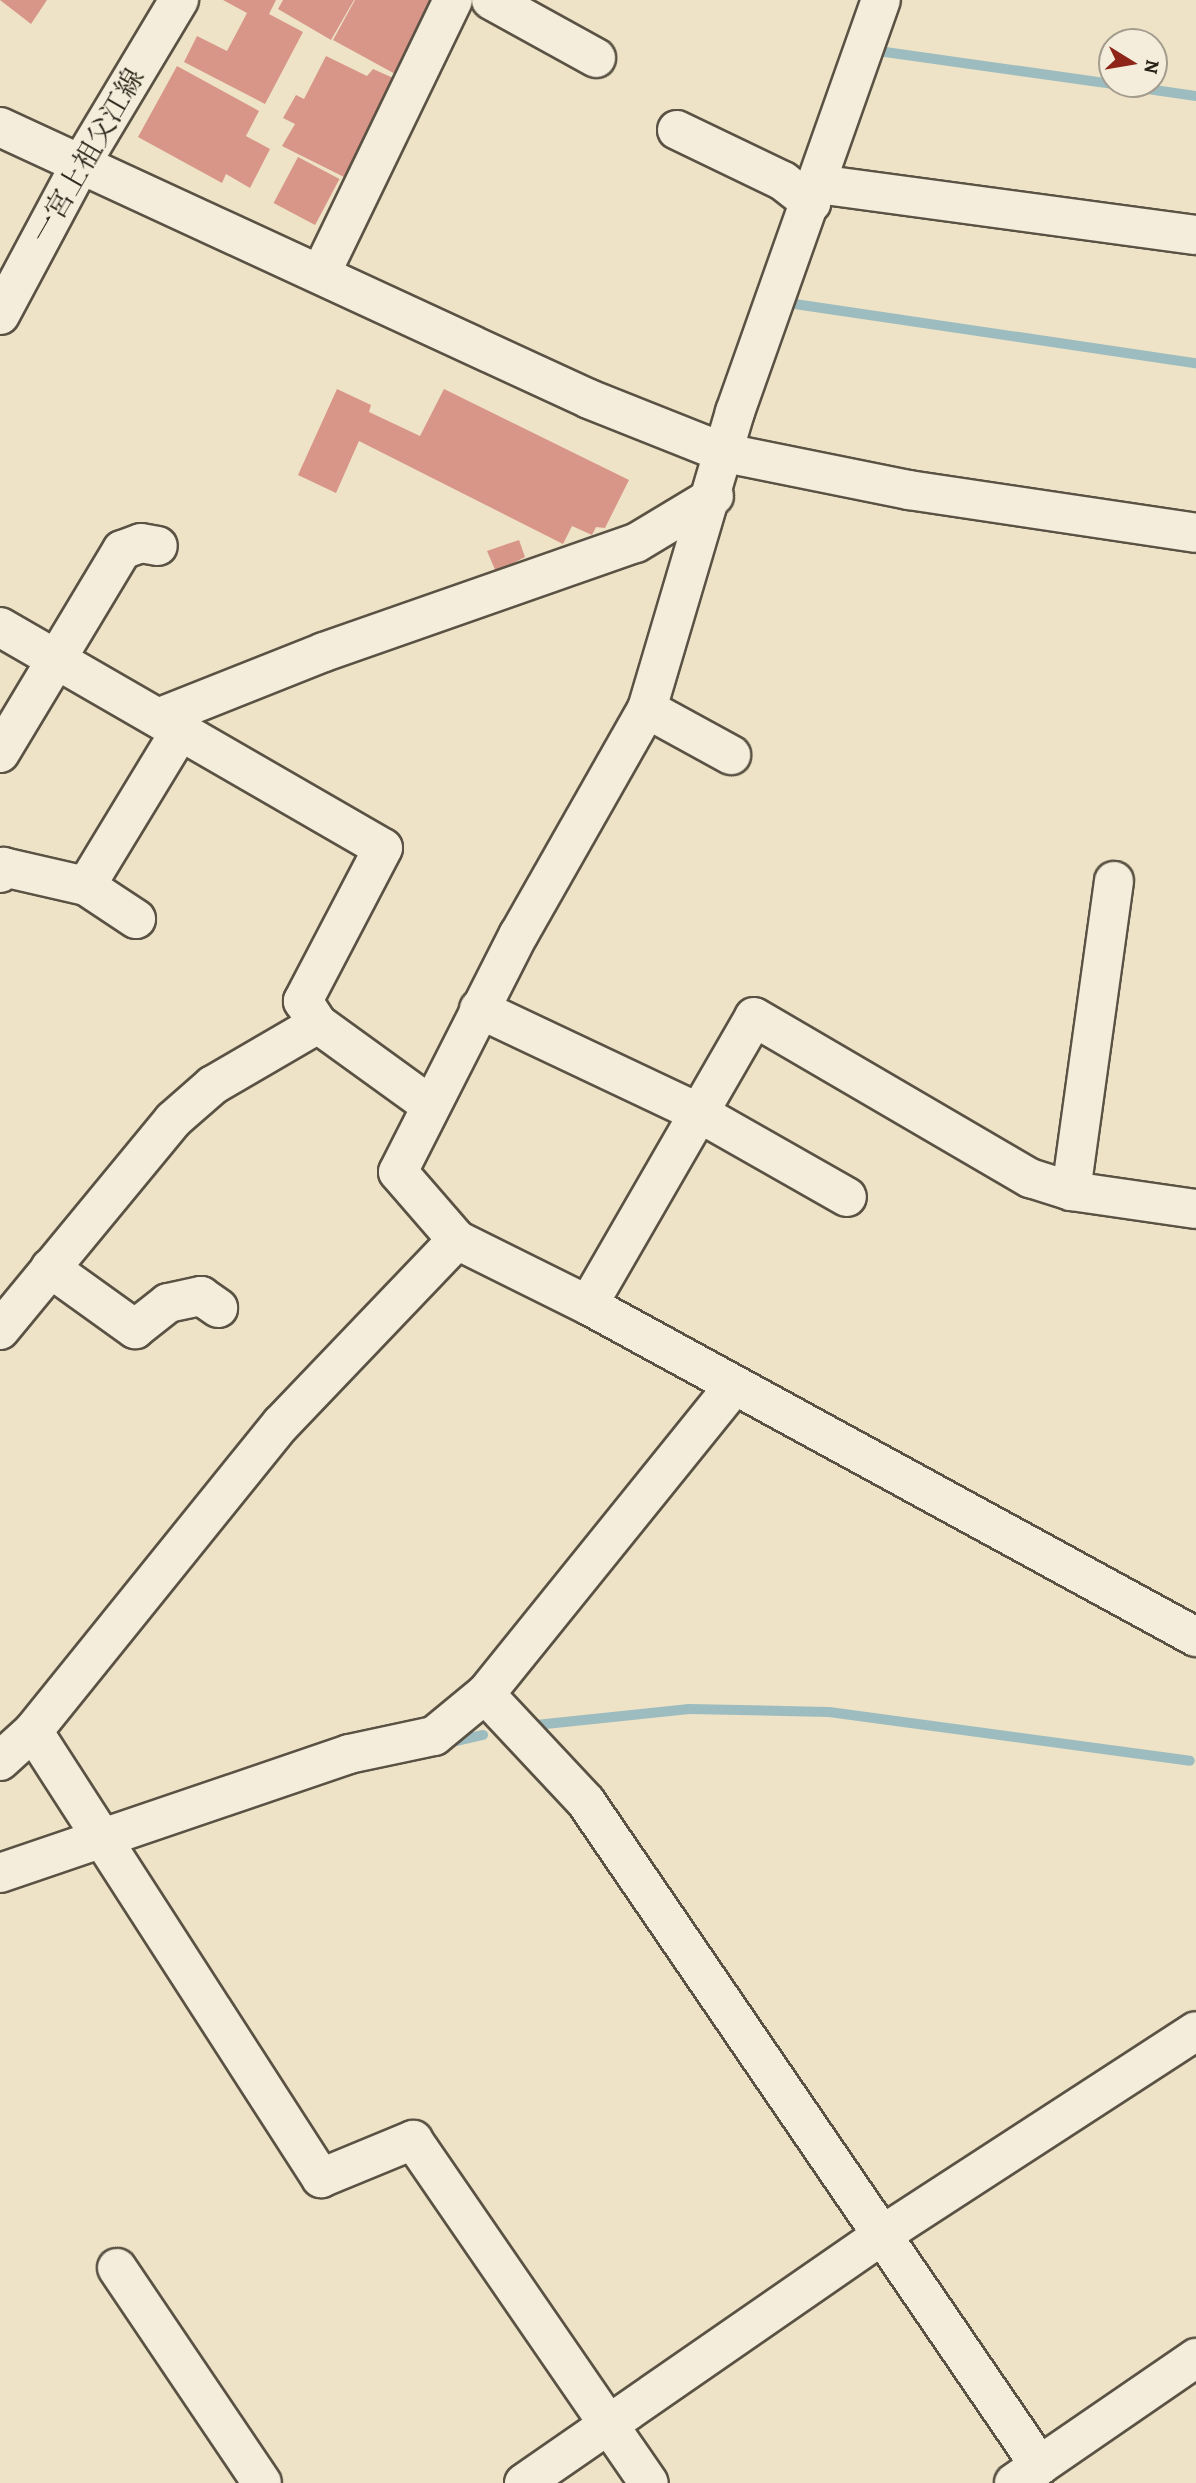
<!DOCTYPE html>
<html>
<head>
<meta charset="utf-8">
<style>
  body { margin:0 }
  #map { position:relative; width:1196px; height:2483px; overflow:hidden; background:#eee3c7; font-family:Alegreya,"Noto Serif JP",serif }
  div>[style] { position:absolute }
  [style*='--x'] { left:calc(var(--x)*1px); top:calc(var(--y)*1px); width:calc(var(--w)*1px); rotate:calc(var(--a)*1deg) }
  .stream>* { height:10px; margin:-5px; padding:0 5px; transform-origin:5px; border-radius:5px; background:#9dbcbf }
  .building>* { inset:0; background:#d89688; transform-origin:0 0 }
  .roads { filter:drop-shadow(2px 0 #5a5244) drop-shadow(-2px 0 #5a5244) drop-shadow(0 2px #5a5244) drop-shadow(0 -2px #5a5244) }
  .street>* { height:38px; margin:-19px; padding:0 19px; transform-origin:19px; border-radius:19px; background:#f4eddb }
  .secondary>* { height:38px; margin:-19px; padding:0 19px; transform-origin:19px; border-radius:19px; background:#f4eddb }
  span { translate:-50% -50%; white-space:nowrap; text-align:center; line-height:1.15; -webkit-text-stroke:6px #f4eddb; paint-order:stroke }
  .street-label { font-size:28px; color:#292218 }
  .north { position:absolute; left:1098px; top:28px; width:70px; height:70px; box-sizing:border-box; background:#f4eddb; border:2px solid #a39c8d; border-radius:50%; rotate:101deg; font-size:19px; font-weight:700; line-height:28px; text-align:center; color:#292218 }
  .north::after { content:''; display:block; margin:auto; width:24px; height:32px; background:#8f2418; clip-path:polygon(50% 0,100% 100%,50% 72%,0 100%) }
</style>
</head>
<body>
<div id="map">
  <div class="stream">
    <i style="--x:878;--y:51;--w:236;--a:8"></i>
    <i style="--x:1113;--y:84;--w:84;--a:8.2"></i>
    <i style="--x:788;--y:303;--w:412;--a:8.4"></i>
    <i style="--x:536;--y:1725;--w:154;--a:-6"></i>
    <i style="--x:689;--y:1709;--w:140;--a:1.2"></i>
    <i style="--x:829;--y:1712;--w:364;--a:7.7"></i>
    <i style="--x:448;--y:1743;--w:36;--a:-13"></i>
  </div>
  <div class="building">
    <i style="clip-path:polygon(0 0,47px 0,31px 24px)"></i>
    <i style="clip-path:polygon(223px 0,276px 0,269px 14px,303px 32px,265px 104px,184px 62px,197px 36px,227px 51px,247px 13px)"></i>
    <i style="clip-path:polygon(283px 0,354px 0,331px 40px,278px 9px)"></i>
    <i style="clip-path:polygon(355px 0,439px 0,397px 75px,333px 40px)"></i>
    <i style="clip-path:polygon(326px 56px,367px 76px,373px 69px,400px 81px,344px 177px,282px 146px,295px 124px,283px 118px,296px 95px,304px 99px)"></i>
    <i style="clip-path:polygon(177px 66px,259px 111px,246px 136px,270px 149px,250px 188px,226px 174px,222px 183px,138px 137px)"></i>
    <i style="left:298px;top:157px;width:47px;height:52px;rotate:28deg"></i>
    <i style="clip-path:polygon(337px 389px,371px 405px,369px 412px,420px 436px,444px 389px,629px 480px,605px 528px,596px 527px,592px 535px,572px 526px,563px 544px,359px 441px,336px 493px,298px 475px)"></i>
    <i style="clip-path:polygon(519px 540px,525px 557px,496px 572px,487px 551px)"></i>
  </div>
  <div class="roads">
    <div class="street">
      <i style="--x:491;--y:0;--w:120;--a:28.9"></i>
      <i style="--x:677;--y:130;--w:118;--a:25.7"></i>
      <i style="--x:783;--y:181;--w:36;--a:38"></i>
      <i style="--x:818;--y:184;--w:381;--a:7.7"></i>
      <i style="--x:322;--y:271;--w:301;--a:-64.2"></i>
      <i style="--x:0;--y:627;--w:442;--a:30"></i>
      <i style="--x:383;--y:848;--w:173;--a:117.6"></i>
      <i style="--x:303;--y:1001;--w:27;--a:57"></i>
      <i style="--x:318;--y:1024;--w:138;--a:35.9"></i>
      <i style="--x:647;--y:709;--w:96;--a:28.7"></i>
      <i style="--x:163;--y:716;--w:173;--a:-21.7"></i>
      <i style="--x:324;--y:652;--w:330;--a:-19.3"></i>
      <i style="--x:636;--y:543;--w:91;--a:-31.1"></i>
      <i style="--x:0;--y:753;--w:237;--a:-59"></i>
      <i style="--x:122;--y:550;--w:20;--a:-20"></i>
      <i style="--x:141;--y:543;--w:17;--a:10"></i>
      <i style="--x:0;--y:873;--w:7;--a:-63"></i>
      <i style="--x:3;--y:867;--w:85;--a:12.9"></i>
      <i style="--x:86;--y:886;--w:185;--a:-58.7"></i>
      <i style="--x:86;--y:886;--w:60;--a:33.4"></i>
      <i style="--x:479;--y:1009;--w:243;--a:25.3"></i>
      <i style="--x:699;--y:1113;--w:170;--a:29.6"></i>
      <i style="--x:1071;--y:1191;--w:313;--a:-82.1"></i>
      <i style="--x:457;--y:1240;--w:90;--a:-130.9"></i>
      <i style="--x:398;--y:1172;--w:267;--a:-63.1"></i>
      <i style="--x:519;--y:934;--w:259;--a:-60.4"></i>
      <i style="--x:647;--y:709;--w:310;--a:-73.5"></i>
      <i style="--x:735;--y:412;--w:437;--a:-70.5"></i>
      <i style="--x:50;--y:1268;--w:105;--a:35.7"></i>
      <i style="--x:135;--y:1329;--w:42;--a:-38.2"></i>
      <i style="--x:168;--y:1303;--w:34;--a:-12"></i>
      <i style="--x:201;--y:1296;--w:21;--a:35"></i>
      <i style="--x:588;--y:1305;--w:332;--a:-60"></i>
      <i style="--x:754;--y:1017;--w:320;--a:30.3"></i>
      <i style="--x:1030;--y:1178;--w:43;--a:17.6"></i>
      <i style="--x:1071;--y:1191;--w:126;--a:8.2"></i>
      <i style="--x:0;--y:1330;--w:272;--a:-50.5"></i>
      <i style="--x:173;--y:1120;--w:53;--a:-41.2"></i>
      <i style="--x:213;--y:1085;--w:121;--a:-30.2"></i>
      <i style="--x:733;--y:1387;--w:395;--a:128.9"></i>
      <i style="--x:485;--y:1694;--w:148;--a:46.9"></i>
      <i style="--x:586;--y:1802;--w:804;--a:55.64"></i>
      <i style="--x:33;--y:1731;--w:532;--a:57.21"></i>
      <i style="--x:321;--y:2178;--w:100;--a:-22.4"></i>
      <i style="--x:413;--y:2140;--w:416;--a:55.5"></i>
      <i style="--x:0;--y:1761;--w:45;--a:-42.3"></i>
      <i style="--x:33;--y:1731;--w:395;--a:-51.1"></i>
      <i style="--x:281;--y:1424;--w:255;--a:-46.3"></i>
      <i style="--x:457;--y:1240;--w:146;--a:26.4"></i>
      <i style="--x:588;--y:1305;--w:693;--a:28.64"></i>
      <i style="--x:0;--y:1873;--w:369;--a:-18.8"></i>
      <i style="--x:349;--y:1754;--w:87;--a:-12"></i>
      <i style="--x:434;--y:1736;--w:66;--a:-39.5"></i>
      <i style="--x:117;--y:2268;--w:259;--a:56"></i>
      <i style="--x:524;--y:2483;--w:436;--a:-34.7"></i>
      <i style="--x:882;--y:2235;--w:374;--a:-33"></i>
      <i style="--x:1014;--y:2483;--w:221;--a:-34.5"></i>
    </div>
    <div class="secondary">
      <i style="--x:0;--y:127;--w:649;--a:24.79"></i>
      <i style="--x:589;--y:399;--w:146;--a:21.7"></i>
      <i style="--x:725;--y:453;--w:188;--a:11.4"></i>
      <i style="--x:909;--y:490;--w:290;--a:8.5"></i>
      <i style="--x:0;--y:315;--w:168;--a:-61.9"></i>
      <i style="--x:79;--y:167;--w:195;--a:-59.1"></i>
    </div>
  </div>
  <div class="street-label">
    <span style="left:88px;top:156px;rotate:-60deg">一宮上祖父江線</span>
  </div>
  <div class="north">N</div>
</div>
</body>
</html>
